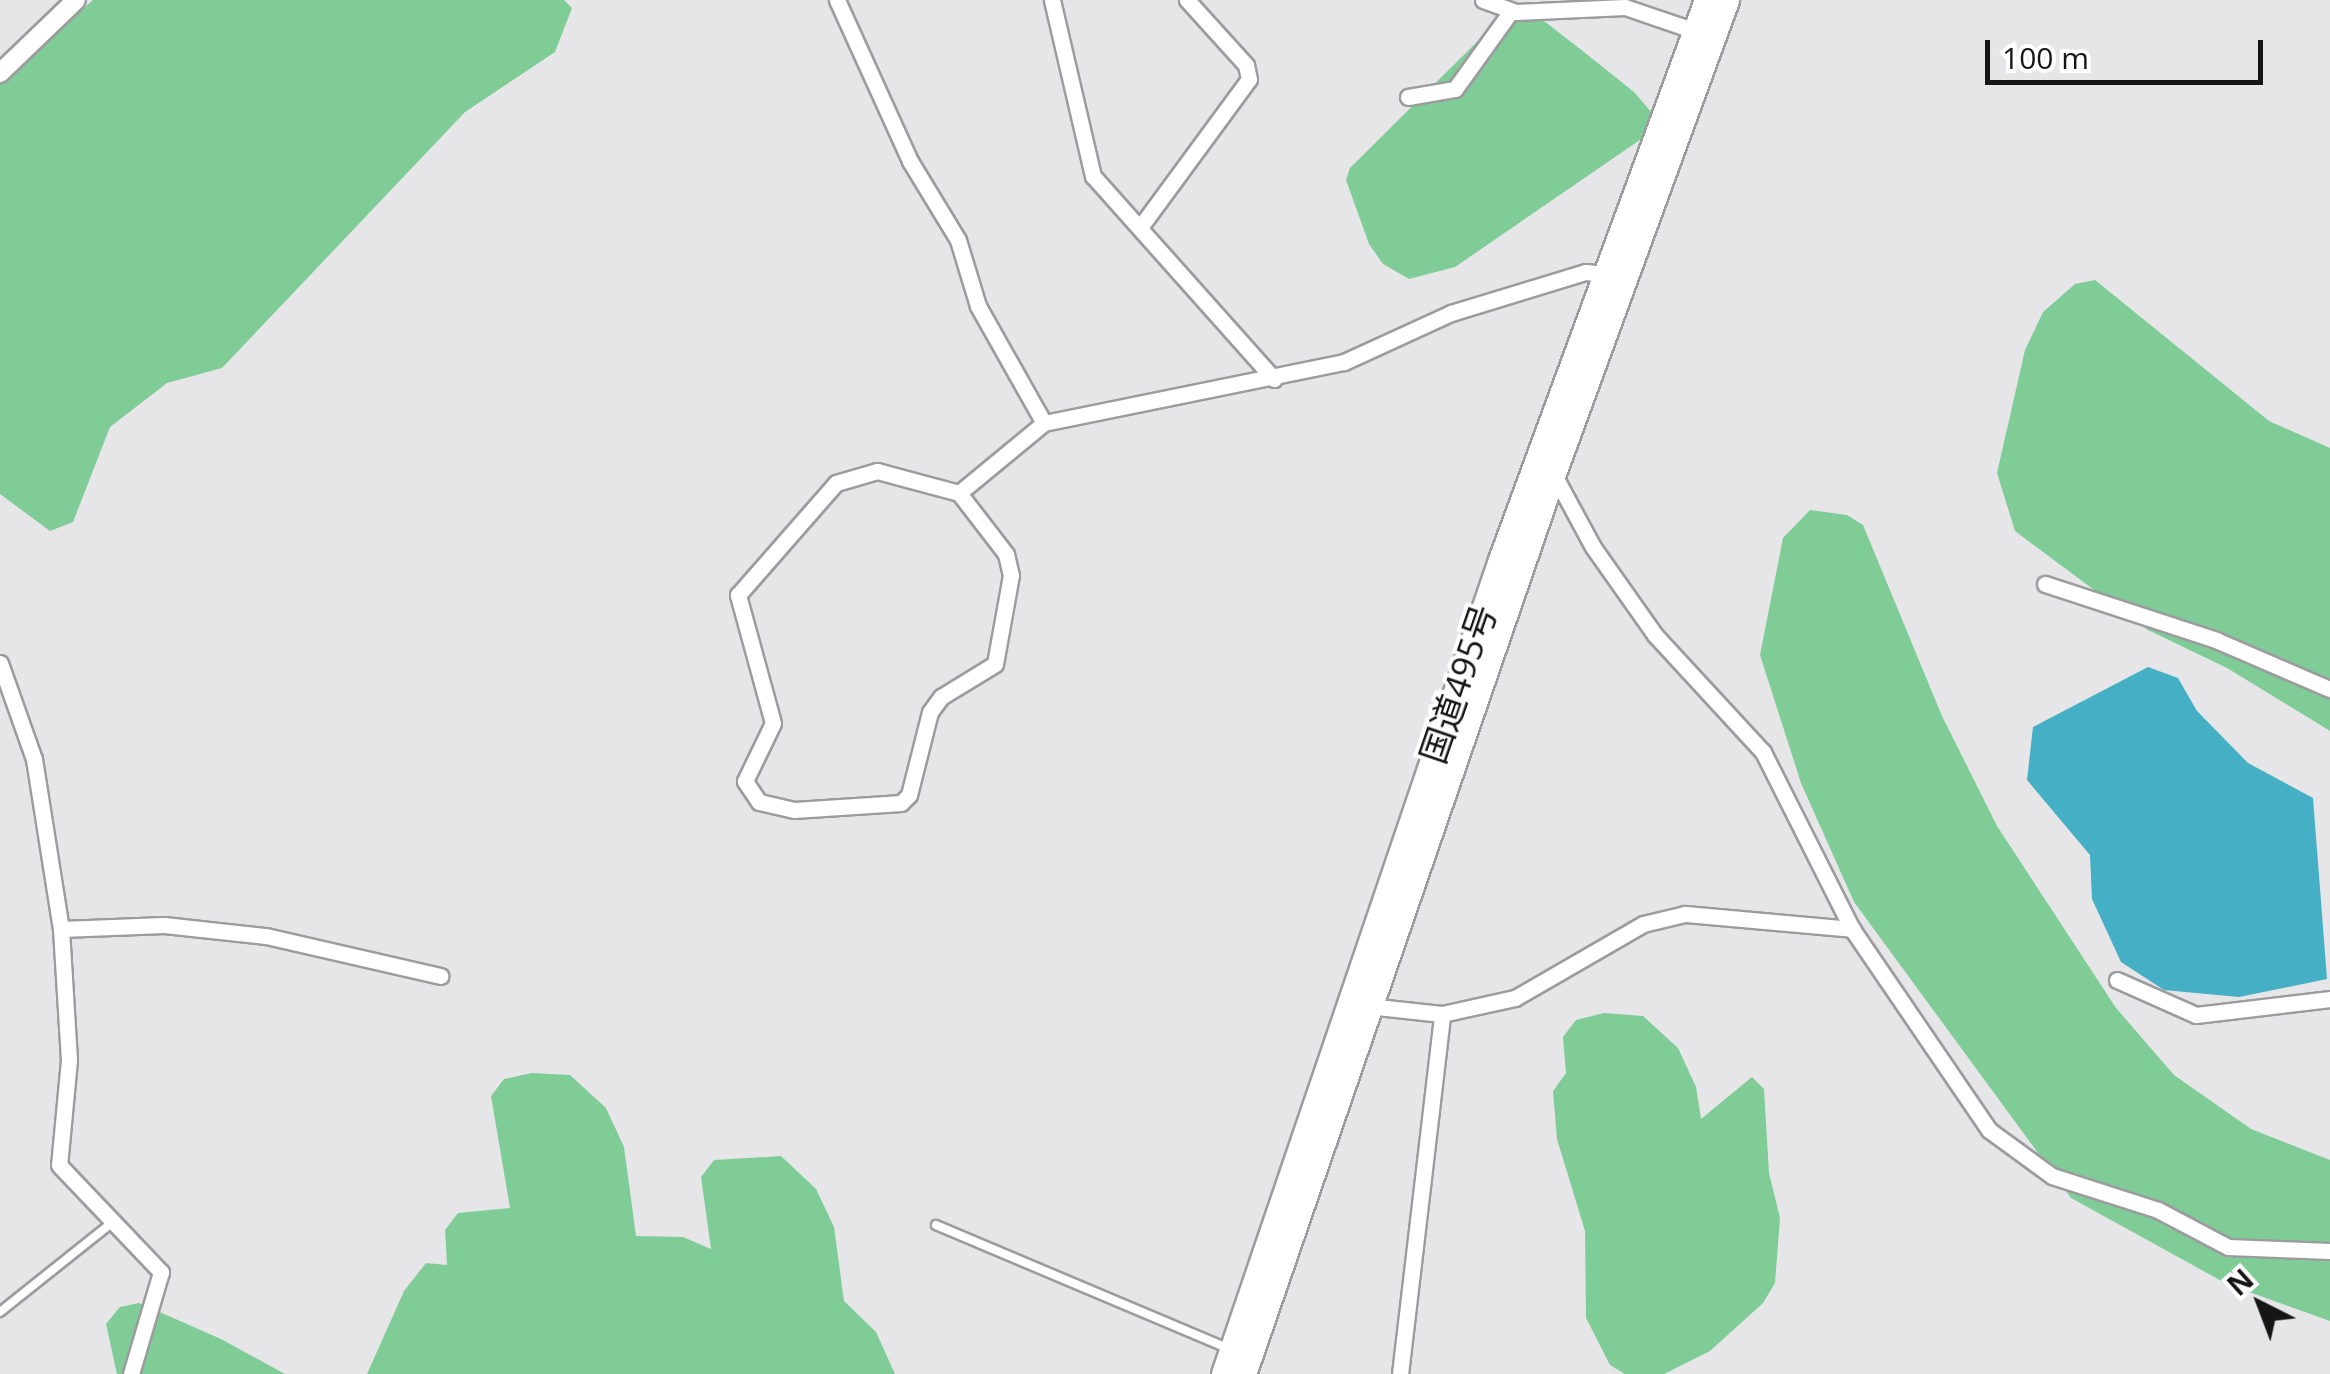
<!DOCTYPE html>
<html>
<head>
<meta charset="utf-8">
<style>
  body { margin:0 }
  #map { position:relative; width:2330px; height:1374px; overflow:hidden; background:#e6e6e9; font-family:"Open Sans","Noto Sans JP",sans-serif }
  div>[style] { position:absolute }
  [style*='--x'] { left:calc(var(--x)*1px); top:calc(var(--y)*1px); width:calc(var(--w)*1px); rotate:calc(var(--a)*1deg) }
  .green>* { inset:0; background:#7fcc97 }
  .water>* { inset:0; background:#44afc5 }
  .roads { filter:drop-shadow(2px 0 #9b9c9e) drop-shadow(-2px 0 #9b9c9e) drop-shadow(0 2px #9b9c9e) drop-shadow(0 -2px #9b9c9e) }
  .service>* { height:8px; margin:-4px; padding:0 4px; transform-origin:4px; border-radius:4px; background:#fff }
  .minor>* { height:15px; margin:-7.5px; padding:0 7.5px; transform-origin:7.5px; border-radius:7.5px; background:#fff }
  .tertiary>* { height:18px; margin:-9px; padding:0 9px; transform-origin:9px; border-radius:9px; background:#fff }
  .trunk>* { height:25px; margin:-12.5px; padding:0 12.5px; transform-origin:12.5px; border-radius:12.5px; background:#fff }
  span { translate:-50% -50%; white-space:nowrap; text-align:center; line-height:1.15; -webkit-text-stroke:8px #fff; paint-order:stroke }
  .street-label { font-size:35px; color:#151516 }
  .north { position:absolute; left:2210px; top:1254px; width:100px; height:100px; -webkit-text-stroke:8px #fff; paint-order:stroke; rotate:318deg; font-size:28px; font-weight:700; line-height:40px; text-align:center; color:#151516 }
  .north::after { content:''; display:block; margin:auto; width:35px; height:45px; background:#151516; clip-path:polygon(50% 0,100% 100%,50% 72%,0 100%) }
  .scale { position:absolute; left:1985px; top:40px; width:278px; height:45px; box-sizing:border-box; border:5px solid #151516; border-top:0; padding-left:12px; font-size:30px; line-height:35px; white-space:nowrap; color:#151516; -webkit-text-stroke:8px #fff; paint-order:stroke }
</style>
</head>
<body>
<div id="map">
  <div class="green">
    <i style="clip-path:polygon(93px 0,564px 0,572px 8px,555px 52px,465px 112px,222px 368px,167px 383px,110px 427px,73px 522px,50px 531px,0 494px,0 84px)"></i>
    <i style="clip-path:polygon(1505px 14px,1544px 21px,1584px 52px,1634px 92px,1652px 113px,1653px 131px,1455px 267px,1409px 279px,1383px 264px,1369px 244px,1346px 180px,1350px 168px)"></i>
    <i style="clip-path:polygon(2095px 280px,2269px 421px,2330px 448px,2330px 731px,2227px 668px,2148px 630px,2015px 531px,1997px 473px,2025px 350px,2043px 312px,2075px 284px)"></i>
    <i style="clip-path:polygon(1810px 510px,1847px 515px,1863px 525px,1942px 716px,1997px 826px,2116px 1008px,2174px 1075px,2251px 1129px,2330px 1160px,2330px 1321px,2227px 1284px,2071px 1198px,1854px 902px,1801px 783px,1760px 655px,1783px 538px)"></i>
    <i style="clip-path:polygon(1604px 1013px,1643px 1016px,1678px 1048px,1696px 1087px,1701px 1119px,1752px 1077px,1764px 1089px,1769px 1173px,1780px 1218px,1775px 1283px,1763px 1303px,1710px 1351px,1664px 1374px,1625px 1374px,1610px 1365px,1586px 1318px,1585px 1231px,1557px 1139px,1553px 1091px,1566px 1073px,1563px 1037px,1576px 1020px)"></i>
    <i style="clip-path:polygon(532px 1073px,570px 1075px,606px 1108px,624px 1147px,636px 1236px,683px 1237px,711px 1249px,701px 1177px,714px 1160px,781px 1156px,816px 1189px,834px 1227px,844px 1301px,876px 1332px,895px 1374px,367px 1374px,404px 1291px,426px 1263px,447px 1265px,445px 1230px,458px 1213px,510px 1208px,491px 1096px,504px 1079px)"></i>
    <i style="clip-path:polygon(139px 1303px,221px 1339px,285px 1374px,117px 1374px,106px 1324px,120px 1307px)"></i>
  </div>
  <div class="water">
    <i style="clip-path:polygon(2148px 667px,2178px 678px,2197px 711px,2248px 763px,2313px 798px,2327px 979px,2239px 997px,2164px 990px,2121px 962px,2092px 899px,2090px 855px,2027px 780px,2033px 727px)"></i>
  </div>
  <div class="roads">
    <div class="service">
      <i style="--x:936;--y:1225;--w:316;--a:22.9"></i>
      <i style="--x:0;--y:1312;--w:139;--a:-38.6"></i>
    </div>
    <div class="minor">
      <i style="--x:837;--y:0;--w:177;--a:65.6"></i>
      <i style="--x:910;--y:161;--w:92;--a:58.7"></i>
      <i style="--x:958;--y:240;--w:69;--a:73.1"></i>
      <i style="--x:978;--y:306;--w:134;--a:60.6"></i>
      <i style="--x:1052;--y:0;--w:181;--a:76.9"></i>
      <i style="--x:1093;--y:176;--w:272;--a:48.3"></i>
      <i style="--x:1483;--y:0;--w:35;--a:20"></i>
      <i style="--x:1516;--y:12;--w:109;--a:-2.6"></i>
      <i style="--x:1625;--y:7;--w:74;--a:18.9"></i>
      <i style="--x:1408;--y:97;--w:48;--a:-9.7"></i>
      <i style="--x:1455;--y:89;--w:96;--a:-54.3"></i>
      <i style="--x:1141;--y:226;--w:182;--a:-53.7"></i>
      <i style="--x:1249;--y:79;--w:14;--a:-102"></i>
      <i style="--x:1246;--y:65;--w:88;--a:-132.2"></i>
      <i style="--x:1553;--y:473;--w:84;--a:61.6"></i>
      <i style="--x:1593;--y:547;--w:108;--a:54.8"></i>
      <i style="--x:1655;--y:635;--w:159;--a:47.3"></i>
      <i style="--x:1763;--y:752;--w:198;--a:63.3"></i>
      <i style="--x:1852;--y:929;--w:243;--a:55.7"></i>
      <i style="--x:1989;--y:1130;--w:78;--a:36.1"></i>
      <i style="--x:2052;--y:1176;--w:111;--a:17.8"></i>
      <i style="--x:2158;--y:1210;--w:79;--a:27.9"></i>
      <i style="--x:2228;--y:1247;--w:102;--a:2.2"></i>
      <i style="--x:959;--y:493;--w:77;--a:52.4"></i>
      <i style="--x:1006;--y:554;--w:22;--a:77"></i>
      <i style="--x:1011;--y:575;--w:90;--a:100.2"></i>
      <i style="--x:995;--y:664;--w:63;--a:148.6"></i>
      <i style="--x:941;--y:697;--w:19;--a:126"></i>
      <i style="--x:930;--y:712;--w:86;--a:104.2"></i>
      <i style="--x:909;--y:795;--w:11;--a:135"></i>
      <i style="--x:901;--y:803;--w:107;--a:176.3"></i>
      <i style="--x:794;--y:810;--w:36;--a:-167"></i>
      <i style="--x:759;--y:802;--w:25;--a:-124"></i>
      <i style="--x:745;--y:781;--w:64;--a:-64.2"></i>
      <i style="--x:773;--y:723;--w:133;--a:-105.3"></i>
      <i style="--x:738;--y:595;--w:149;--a:-48.8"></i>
      <i style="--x:836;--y:483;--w:43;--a:-16.3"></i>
      <i style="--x:877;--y:471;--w:85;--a:15"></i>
      <i style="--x:959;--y:493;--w:110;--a:-39.5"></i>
      <i style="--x:1044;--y:423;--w:306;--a:-11.5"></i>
      <i style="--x:1344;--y:362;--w:118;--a:-24.6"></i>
      <i style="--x:1451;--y:313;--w:140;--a:-17"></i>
      <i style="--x:1585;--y:272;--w:22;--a:5"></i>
      <i style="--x:2045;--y:584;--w:180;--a:18.1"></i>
      <i style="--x:2216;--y:640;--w:124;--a:23.3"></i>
      <i style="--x:0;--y:663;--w:102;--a:70.5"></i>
      <i style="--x:34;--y:759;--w:172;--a:81"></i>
      <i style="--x:61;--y:929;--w:131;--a:86.5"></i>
      <i style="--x:69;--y:1060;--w:105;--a:95.4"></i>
      <i style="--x:59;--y:1165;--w:148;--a:46.4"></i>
      <i style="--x:161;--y:1272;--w:106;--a:106.4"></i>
      <i style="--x:61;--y:929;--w:103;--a:-2.2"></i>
      <i style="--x:164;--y:925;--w:103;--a:6.2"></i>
      <i style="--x:266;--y:936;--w:179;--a:12.9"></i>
      <i style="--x:2117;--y:980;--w:86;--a:23.9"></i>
      <i style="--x:2196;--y:1015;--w:135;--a:-6.8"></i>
      <i style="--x:1368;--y:1006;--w:74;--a:6.2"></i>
      <i style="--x:1442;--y:1014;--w:75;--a:-12.4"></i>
      <i style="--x:1515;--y:998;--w:148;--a:-30"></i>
      <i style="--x:1643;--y:924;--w:43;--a:-13.4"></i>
      <i style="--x:1685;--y:914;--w:168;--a:5.1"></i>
      <i style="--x:1400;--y:1374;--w:362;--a:-83.3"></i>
    </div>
    <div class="tertiary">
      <i style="--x:0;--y:73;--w:105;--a:-43.8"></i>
    </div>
    <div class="trunk">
      <i style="--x:1224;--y:1374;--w:860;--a:-71.21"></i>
      <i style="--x:1501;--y:560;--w:597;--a:-69.8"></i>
      <i style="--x:1243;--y:1374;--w:953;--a:-71.01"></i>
      <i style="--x:1553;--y:473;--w:504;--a:-69.91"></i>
    </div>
  </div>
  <div class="street-label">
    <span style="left:1458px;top:684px;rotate:-71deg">国道495号</span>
  </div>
  <div class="north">N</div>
  <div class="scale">100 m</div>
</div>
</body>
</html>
